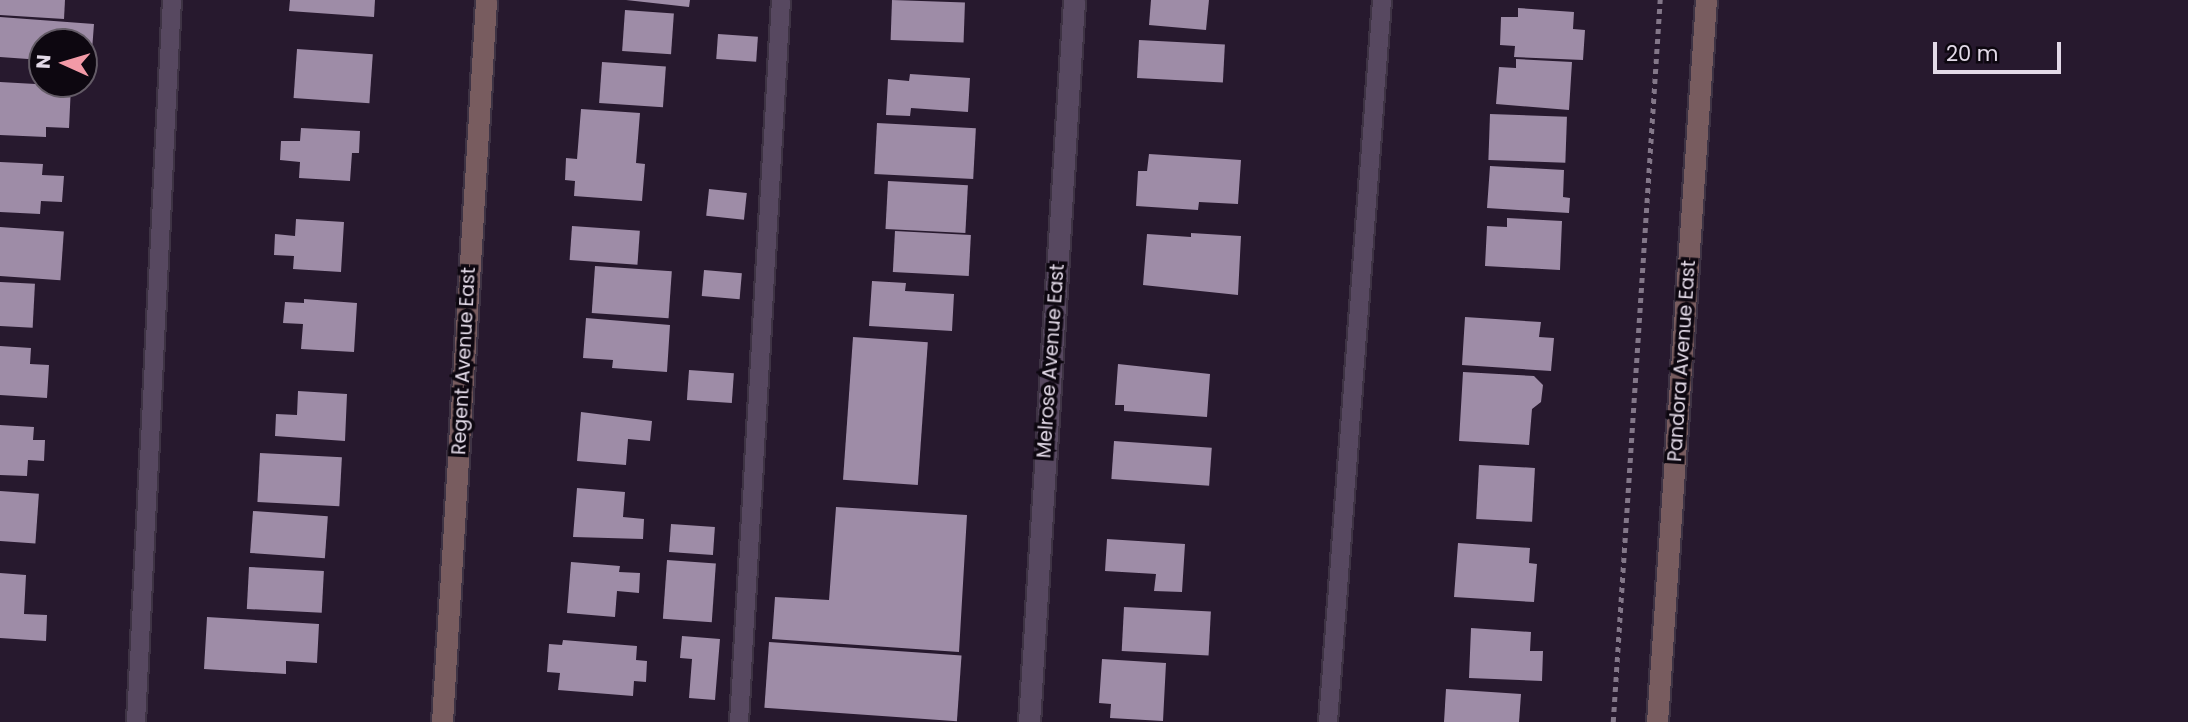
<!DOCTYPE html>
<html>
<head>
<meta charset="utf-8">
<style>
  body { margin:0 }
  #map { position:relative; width:2188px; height:722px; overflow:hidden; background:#27192e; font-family:Poppins,sans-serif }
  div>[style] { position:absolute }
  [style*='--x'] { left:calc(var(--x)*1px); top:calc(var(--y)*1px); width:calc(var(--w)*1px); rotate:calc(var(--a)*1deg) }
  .building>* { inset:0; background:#9e8ca7; transform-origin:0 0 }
  .path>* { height:4.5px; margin-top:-2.25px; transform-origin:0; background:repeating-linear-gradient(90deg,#837789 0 5px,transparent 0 10px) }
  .roads { filter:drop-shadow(2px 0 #3e3344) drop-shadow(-2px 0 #3e3344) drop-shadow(0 2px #3e3344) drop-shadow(0 -2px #3e3344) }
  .lane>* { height:18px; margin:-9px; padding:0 9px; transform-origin:9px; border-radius:9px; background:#574860 }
  .street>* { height:21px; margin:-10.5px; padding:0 10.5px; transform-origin:10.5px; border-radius:10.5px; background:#574860 }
  .secondary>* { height:21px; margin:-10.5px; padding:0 10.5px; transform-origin:10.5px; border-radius:10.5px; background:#785c5f }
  span { translate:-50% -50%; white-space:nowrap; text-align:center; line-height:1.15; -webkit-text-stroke:7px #0d0710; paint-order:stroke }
  .street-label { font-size:19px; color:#e3dae8 }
  .north { position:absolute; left:28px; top:28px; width:70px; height:70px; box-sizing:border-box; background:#0d0710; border:2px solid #635b66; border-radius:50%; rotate:274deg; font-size:19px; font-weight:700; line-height:28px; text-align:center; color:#e3dae8 }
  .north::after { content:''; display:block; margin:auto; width:24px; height:32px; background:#f39aa7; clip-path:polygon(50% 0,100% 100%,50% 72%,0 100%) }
  .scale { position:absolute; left:1933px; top:42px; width:128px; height:32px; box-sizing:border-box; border:4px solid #e3dae8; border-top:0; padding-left:9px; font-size:21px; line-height:24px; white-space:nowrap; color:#e3dae8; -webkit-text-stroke:5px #0d0710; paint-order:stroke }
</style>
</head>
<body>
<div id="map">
  <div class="building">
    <i style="clip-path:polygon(0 0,65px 0,64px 19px,0 15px)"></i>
    <i style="clip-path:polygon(290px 0,375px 0,374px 17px,289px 11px)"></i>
    <i style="clip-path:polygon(626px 0,690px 0,689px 7px)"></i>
    <i style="left:892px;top:0;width:73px;height:40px;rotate:2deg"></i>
    <i style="clip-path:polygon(1151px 0,1209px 0,1206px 30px,1149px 25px)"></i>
    <i style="clip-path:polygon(1518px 8px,1574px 12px,1573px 29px,1585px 30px,1583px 60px,1514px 57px,1515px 46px,1500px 45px,1501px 17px,1518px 17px)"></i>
    <i style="left:625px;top:10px;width:49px;height:41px;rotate:4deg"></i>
    <i style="clip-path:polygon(0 17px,94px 24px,91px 64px,84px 63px,84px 42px,42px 42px,42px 60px,0 57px)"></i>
    <i style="left:718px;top:34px;width:40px;height:25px;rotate:4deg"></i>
    <i style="left:1139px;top:40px;width:86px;height:38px;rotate:3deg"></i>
    <i style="left:297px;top:49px;width:76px;height:49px;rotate:4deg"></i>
    <i style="clip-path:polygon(1516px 59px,1572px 62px,1569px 110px,1496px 104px,1499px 67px,1516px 68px)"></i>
    <i style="left:602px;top:62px;width:64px;height:41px;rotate:4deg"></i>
    <i style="clip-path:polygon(910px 74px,970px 78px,968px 112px,911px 108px,910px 116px,886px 115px,888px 79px,909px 81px)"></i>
    <i style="clip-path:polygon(0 82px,71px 86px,69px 128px,46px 127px,46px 137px,0 135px)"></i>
    <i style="clip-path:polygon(581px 109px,640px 113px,636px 163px,645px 164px,642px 201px,574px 196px,575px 181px,565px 180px,566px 158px,577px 159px)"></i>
    <i style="left:1490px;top:114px;width:77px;height:46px;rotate:2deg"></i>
    <i style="left:877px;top:123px;width:99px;height:51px;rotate:3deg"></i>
    <i style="clip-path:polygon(301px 128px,360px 131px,359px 153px,352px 153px,350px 181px,299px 178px,300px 162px,280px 160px,281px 141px,300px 141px)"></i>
    <i style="clip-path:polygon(1149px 154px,1241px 160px,1238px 204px,1199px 202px,1198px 210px,1136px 206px,1138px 171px,1147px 171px)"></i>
    <i style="clip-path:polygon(0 162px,43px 164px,42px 175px,64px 176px,62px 202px,41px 201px,40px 214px,0 212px)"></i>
    <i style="clip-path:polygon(1490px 166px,1564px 170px,1563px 197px,1570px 198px,1569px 213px,1487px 208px)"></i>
    <i style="left:888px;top:181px;width:80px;height:48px;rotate:3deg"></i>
    <i style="left:709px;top:189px;width:38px;height:27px;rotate:6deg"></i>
    <i style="clip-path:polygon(1507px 218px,1562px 221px,1560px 270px,1485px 266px,1487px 226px,1507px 227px)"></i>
    <i style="clip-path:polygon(296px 219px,344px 222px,341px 272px,293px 269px,294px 256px,274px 255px,275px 234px,295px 236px)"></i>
    <i style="left:572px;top:226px;width:68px;height:34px;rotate:4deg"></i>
    <i style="left:0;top:227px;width:64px;height:49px;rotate:4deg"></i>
    <i style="left:895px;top:231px;width:76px;height:41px;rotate:3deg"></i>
    <i style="clip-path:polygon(1191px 233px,1241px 236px,1238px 295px,1143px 285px,1147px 234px,1191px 237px)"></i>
    <i style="left:595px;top:266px;width:77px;height:47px;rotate:4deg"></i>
    <i style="left:704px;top:270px;width:38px;height:26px;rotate:5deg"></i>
    <i style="clip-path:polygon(872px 281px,906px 283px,905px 291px,954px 294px,952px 331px,869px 326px)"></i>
    <i style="left:0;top:282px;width:35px;height:44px;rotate:3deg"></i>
    <i style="clip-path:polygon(304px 299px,357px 303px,354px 352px,301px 349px,303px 324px,283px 323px,285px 302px,304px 303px)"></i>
    <i style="clip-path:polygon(1465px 317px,1541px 322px,1539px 337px,1554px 338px,1551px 371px,1462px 365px)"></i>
    <i style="clip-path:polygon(586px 318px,670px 325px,667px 372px,612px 368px,613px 360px,583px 358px)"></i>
    <i style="left:853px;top:337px;width:75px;height:143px;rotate:4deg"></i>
    <i style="clip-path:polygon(0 346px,31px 348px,30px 364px,49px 365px,47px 398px,0 395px)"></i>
    <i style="clip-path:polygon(1118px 364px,1210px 374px,1207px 417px,1124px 411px,1124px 405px,1115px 405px)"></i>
    <i style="left:689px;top:370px;width:45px;height:30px;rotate:4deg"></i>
    <i style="clip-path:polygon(1463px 372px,1534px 376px,1543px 385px,1541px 402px,1532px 409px,1529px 445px,1459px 441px)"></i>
    <i style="clip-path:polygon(298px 391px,347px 394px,345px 441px,275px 436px,276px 414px,297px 415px)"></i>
    <i style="clip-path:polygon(581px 412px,652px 421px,650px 441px,628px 439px,626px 465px,577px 461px)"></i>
    <i style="clip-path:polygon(0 425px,34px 427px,33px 440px,45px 440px,44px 461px,28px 460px,27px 476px,0 475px)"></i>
    <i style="left:1114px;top:441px;width:98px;height:38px;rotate:4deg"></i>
    <i style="left:260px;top:453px;width:82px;height:49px;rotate:3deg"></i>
    <i style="left:1479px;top:465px;width:56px;height:54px;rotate:3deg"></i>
    <i style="clip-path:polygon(577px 488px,625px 492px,623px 517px,644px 519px,643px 539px,573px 537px)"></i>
    <i style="left:0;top:491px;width:39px;height:50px;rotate:4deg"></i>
    <i style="clip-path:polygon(836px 507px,967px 515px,959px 652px,772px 639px,775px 597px,829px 600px)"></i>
    <i style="left:253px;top:511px;width:75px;height:42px;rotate:4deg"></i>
    <i style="left:671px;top:524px;width:44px;height:28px;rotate:4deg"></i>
    <i style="clip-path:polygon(1107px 539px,1185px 544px,1182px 592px,1154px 591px,1156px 574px,1105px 571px)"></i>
    <i style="clip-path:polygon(1458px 543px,1530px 548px,1529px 563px,1537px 564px,1534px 602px,1454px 597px)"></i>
    <i style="left:667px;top:560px;width:49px;height:59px;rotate:4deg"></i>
    <i style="clip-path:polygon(571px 562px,620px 566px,619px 572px,640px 573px,639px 593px,617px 591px,615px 617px,567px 613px)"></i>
    <i style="left:249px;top:567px;width:75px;height:42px;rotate:3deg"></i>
    <i style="clip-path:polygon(0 573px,26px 575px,24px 614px,47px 615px,46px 641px,0 638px)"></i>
    <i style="left:1124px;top:607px;width:87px;height:44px;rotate:3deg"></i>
    <i style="clip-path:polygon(207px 617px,319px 624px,317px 663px,286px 661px,286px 674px,204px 669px)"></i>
    <i style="clip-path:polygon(1471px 628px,1531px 632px,1530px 651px,1543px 651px,1542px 681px,1469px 678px)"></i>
    <i style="clip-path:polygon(682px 636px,720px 639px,715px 700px,689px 698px,692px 659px,680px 658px)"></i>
    <i style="clip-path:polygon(563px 640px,637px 646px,636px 660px,647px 661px,646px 682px,634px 681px,633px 696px,558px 690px,560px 673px,547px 672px,549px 644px,562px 645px)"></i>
    <i style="left:769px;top:642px;width:193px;height:66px;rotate:4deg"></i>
    <i style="clip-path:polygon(1102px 659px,1166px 663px,1163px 721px,1110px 718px,1111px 704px,1099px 703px)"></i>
    <i style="clip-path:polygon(1446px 689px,1521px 694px,1519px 722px,1444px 722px)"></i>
  </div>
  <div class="path">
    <i style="--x:1613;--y:722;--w:724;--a:-86.28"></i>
  </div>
  <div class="roads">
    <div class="lane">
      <i style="--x:136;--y:722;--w:723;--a:-87.15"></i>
      <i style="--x:739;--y:722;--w:723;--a:-86.67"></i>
      <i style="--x:1328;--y:722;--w:724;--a:-85.72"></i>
    </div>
    <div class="street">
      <i style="--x:1029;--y:722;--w:723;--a:-86.43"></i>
    </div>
    <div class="secondary">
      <i style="--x:442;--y:722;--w:723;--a:-86.51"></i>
      <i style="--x:1657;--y:722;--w:724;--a:-86.12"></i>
    </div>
  </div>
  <div class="street-label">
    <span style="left:464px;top:361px;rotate:-87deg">Regent Avenue East</span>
    <span style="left:1051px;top:361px;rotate:-86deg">Melrose Avenue East</span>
    <span style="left:1682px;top:361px;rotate:-86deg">Pandora Avenue East</span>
  </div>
  <div class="north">N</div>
  <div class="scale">20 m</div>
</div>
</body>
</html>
